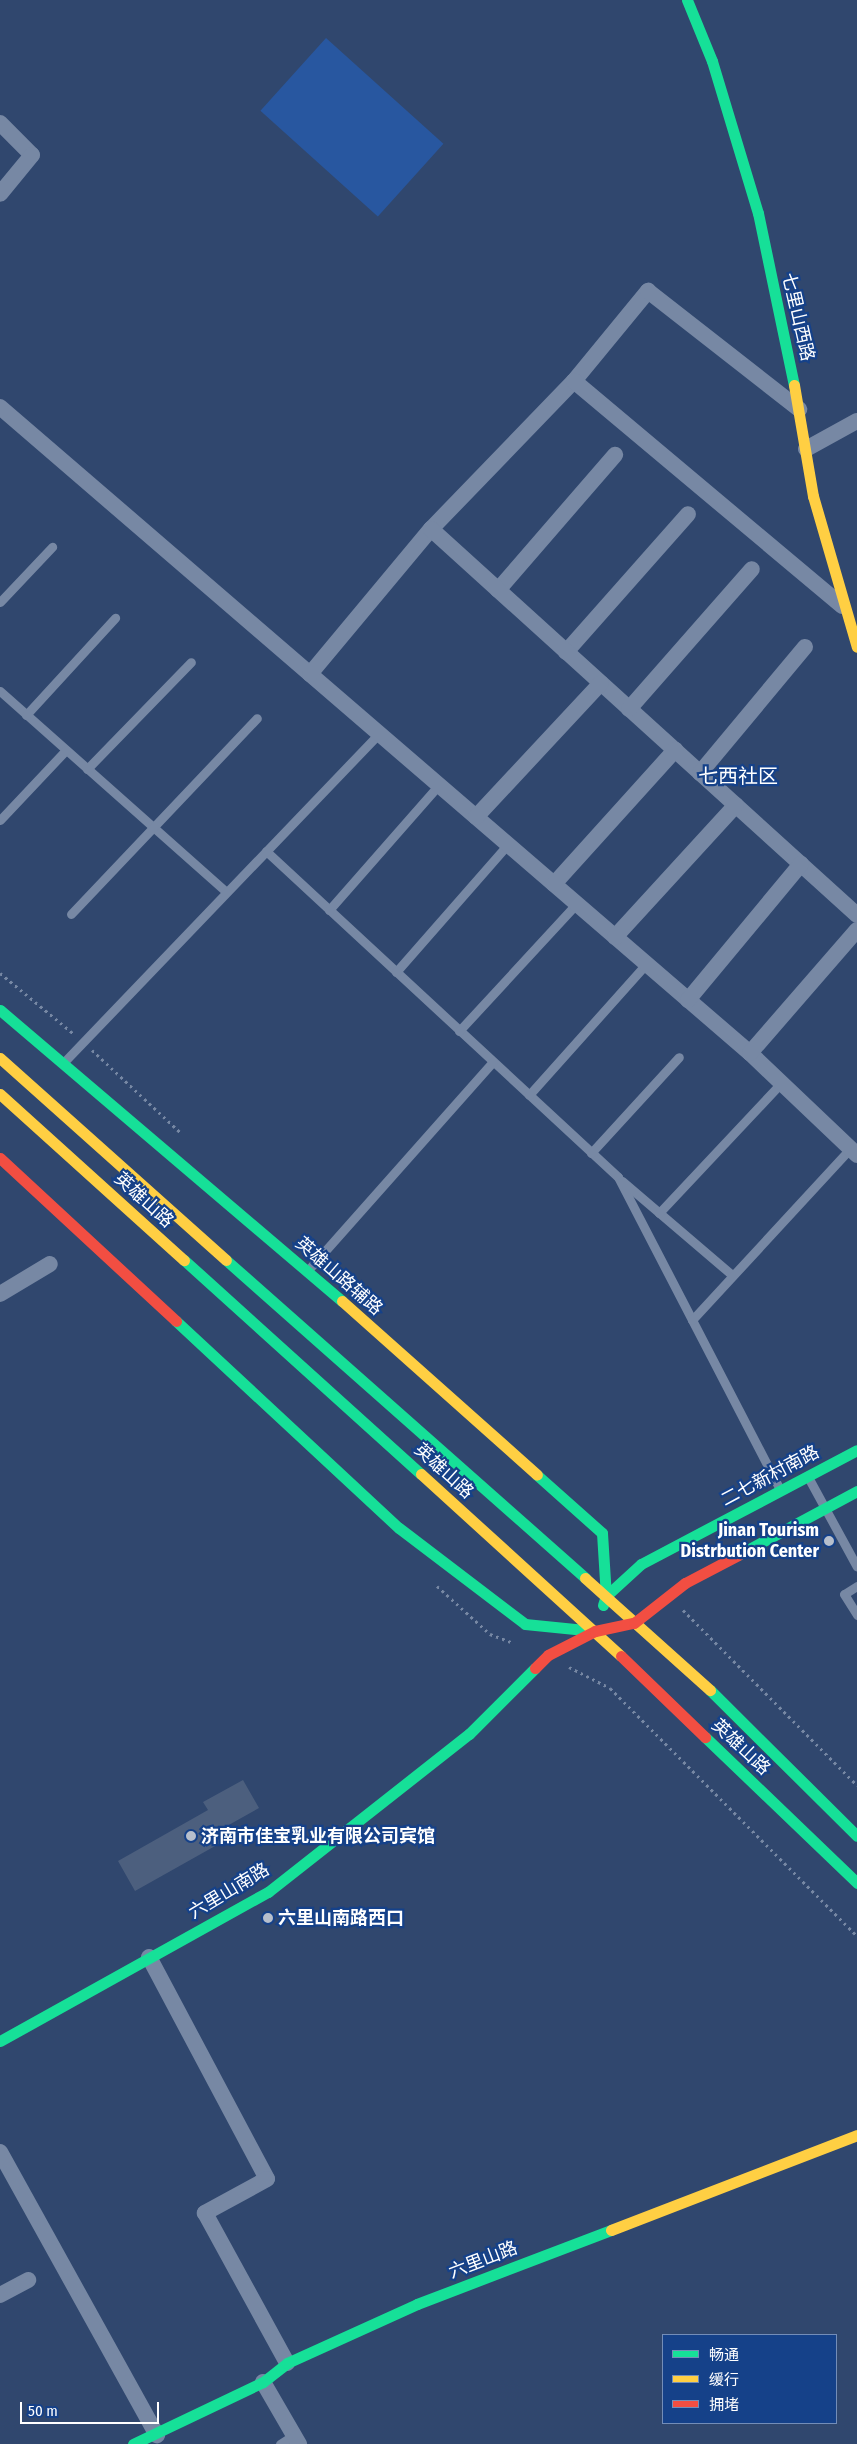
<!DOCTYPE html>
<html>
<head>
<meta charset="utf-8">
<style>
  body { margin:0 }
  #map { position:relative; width:857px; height:2444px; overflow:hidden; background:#30476e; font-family:"Fira Sans Condensed","Noto Sans SC",sans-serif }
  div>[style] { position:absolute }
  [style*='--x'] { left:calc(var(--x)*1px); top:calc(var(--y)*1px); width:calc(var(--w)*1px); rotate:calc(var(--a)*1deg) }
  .green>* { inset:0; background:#2857a0; transform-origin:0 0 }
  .building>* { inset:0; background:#4c5f7e }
  .path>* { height:3px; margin-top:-1.5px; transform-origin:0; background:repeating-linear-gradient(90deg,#7788a4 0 2.5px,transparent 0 6.5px) }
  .lane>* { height:9px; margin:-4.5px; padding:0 4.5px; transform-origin:4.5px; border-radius:4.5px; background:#7788a4 }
  .street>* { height:16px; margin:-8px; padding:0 8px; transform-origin:8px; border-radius:8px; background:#7788a4 }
  .fast>* { height:11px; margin:-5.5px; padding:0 5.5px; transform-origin:5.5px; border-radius:5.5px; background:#16e098 }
  .slow>* { height:11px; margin:-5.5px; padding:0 5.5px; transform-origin:5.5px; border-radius:5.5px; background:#ffcf43 }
  .jam>* { height:11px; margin:-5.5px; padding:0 5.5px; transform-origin:5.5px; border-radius:5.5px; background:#f24e42 }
  .dots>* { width:14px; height:14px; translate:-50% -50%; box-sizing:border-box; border:2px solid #154189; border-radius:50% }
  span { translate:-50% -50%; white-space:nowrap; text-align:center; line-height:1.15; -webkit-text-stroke:4.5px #154189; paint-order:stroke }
  .street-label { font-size:18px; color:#fff }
  .poi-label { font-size:18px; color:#fff; font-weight:700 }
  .right { translate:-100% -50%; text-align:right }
  .left { translate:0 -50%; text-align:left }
  .quarter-label { font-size:20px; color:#fff }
  .legend { position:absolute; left:662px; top:2334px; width:175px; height:90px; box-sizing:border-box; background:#154189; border:1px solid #738db8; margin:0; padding:6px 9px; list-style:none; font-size:15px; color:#fff }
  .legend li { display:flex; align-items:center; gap:10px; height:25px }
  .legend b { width:25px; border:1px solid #738db8 }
  .scale { position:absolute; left:20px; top:2402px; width:139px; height:22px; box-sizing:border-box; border:2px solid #fff; border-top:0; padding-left:6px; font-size:15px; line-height:18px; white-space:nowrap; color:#fff; -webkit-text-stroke:4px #154189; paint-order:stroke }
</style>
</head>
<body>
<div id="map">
  <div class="green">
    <i style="left:326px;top:38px;width:158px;height:98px;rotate:42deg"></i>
  </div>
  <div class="building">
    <i style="clip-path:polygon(243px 1780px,259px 1808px,218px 1831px,224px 1841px,135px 1891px,118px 1861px,208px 1810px,203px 1802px)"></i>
  </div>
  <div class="path">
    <i style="--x:0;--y:973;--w:96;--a:39.5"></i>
    <i style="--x:92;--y:1050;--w:123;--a:43"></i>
    <i style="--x:437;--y:1586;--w:72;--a:42.2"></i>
    <i style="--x:490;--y:1634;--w:25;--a:21"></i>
    <i style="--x:683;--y:1610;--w:247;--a:45.2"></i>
    <i style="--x:569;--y:1667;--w:46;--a:27.1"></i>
    <i style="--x:610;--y:1688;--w:350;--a:45.1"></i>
  </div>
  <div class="lane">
    <i style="--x:0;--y:602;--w:76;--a:-46.6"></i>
    <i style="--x:0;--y:691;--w:302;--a:41.6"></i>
    <i style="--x:26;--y:715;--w:132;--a:-47.5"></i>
    <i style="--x:87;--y:769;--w:149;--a:-45.8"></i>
    <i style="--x:0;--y:820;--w:96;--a:-46.7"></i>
    <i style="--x:266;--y:851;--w:480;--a:42.8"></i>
    <i style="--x:618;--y:1177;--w:352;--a:62.6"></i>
    <i style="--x:329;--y:910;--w:167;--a:-48.7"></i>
    <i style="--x:71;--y:914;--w:270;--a:-46.5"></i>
    <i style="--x:396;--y:972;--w:170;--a:-48.8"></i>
    <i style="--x:459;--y:1031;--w:173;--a:-47.3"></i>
    <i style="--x:64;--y:1062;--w:455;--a:-46.2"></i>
    <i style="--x:529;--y:1095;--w:176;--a:-48.2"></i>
    <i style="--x:591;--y:1153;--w:130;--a:-47.5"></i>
    <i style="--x:622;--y:1181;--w:145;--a:40.5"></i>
    <i style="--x:659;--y:1213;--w:178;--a:-46.8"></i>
    <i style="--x:309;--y:1269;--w:277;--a:-48.4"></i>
    <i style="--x:692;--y:1320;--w:233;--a:-47.3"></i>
    <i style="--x:808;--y:1477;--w:102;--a:61.4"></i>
    <i style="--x:857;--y:1586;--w:15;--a:148"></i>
    <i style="--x:844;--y:1594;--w:25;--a:58"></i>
    <i style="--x:280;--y:2444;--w:17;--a:-33"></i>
  </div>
  <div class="street">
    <i style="--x:0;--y:123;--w:45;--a:45"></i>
    <i style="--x:32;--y:155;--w:50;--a:129.4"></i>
    <i style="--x:574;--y:381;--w:117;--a:-50.6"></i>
    <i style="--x:648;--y:291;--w:192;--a:38"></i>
    <i style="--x:0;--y:407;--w:990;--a:40.74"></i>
    <i style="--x:750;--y:1053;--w:148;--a:43.6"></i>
    <i style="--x:806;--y:449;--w:58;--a:-28.8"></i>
    <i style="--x:431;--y:529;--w:206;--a:-46"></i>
    <i style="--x:574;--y:381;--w:350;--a:40"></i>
    <i style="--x:498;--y:590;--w:179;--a:-49.1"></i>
    <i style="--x:566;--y:652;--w:184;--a:-48.5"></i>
    <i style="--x:310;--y:674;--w:189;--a:-50.2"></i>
    <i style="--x:431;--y:529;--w:575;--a:42.18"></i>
    <i style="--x:629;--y:709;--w:186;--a:-48.7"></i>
    <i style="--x:700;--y:773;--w:164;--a:-50.2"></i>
    <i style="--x:476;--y:817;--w:183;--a:-47"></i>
    <i style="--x:554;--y:884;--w:181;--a:-47.9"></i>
    <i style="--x:615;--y:937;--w:179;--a:-47.5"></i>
    <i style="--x:688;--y:1000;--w:177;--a:-50.3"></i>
    <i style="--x:750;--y:1053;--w:163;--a:-49"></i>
    <i style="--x:0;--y:1294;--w:58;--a:-31"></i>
    <i style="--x:149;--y:1957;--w:251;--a:62"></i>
    <i style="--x:267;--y:2179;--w:71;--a:151.3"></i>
    <i style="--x:205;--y:2213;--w:171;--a:61.3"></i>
    <i style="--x:0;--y:2152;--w:324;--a:61"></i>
    <i style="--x:0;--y:2295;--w:32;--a:-28"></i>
    <i style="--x:263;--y:2382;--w:72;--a:59.9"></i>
  </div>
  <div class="fast">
    <i style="--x:687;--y:0;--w:66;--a:67.7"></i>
    <i style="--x:712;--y:61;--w:159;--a:73.2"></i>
    <i style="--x:758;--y:213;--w:176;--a:78.2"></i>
    <i style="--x:0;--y:1010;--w:449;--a:40.4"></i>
    <i style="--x:184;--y:1260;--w:319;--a:42.1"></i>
    <i style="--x:226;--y:1260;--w:480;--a:41.5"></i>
    <i style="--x:176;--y:1321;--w:304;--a:42.9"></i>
    <i style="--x:399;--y:1528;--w:158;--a:37.3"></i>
    <i style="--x:525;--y:1624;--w:70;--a:5.7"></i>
    <i style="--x:537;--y:1475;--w:87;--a:41.7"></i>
    <i style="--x:602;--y:1533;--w:63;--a:86.4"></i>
    <i style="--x:738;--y:1555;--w:135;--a:-28.3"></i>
    <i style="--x:603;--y:1605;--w:9;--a:-72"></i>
    <i style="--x:606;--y:1596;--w:47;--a:-42.4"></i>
    <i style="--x:641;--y:1564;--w:244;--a:-27.8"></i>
    <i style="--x:710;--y:1690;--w:207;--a:44.8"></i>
    <i style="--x:705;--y:1737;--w:211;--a:43.8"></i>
    <i style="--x:0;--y:2041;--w:307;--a:-29.1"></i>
    <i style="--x:268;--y:1892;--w:256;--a:-38.2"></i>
    <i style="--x:469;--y:1734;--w:93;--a:-45"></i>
    <i style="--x:133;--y:2444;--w:144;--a:-25.5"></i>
    <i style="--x:263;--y:2382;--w:31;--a:-38"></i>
    <i style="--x:287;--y:2363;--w:143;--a:-24.4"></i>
    <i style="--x:417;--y:2304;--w:208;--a:-20.9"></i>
  </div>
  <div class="slow">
    <i style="--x:794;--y:385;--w:113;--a:80.3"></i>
    <i style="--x:813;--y:496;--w:157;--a:73.8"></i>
    <i style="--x:0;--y:1058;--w:303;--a:41.8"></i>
    <i style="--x:0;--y:1094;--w:248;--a:42.1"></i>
    <i style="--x:342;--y:1301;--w:261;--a:41.7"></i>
    <i style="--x:421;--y:1474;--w:270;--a:42.3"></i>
    <i style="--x:585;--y:1578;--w:168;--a:41.9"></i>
    <i style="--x:611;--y:2230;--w:264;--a:-21.1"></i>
  </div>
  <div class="jam">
    <i style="--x:0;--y:1158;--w:240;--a:42.8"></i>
    <i style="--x:621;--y:1656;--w:117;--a:44"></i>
    <i style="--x:535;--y:1668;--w:18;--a:-45"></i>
    <i style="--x:548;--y:1655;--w:53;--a:-27.1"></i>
    <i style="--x:595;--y:1631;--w:40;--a:-12"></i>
    <i style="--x:634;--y:1623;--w:65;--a:-38.1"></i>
    <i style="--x:685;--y:1583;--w:60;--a:-27.8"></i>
  </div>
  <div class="dots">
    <i style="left:829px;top:1541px;background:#b7bfcc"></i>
    <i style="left:191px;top:1836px;background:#b7bfcc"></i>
    <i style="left:268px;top:1918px;background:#b7bfcc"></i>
  </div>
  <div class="street-label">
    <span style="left:798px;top:317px;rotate:77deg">七里山西路</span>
    <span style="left:144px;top:1200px;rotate:42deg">英雄山路</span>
    <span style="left:339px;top:1276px;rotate:41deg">英雄山路辅路</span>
    <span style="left:444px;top:1471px;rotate:42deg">英雄山路</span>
    <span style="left:770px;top:1476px;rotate:-28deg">二七新村南路</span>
    <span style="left:741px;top:1747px;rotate:43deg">英雄山路</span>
    <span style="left:229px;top:1891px;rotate:-31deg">六里山南路</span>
    <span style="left:483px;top:2260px;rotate:-21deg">六里山路</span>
  </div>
  <div class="poi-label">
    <span class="right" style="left:819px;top:1541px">Jinan Tourism<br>Distrbution Center</span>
    <span class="left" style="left:201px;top:1836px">济南市佳宝乳业有限公司宾馆</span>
    <span class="left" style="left:278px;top:1918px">六里山南路西口</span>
  </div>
  <div class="quarter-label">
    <span style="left:738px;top:776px">七西社区</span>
  </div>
  <ul class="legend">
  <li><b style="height:6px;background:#16e098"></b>畅通</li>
  <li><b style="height:6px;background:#ffcf43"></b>缓行</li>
  <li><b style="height:6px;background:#f24e42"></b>拥堵</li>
  </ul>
  <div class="scale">50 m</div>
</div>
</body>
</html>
